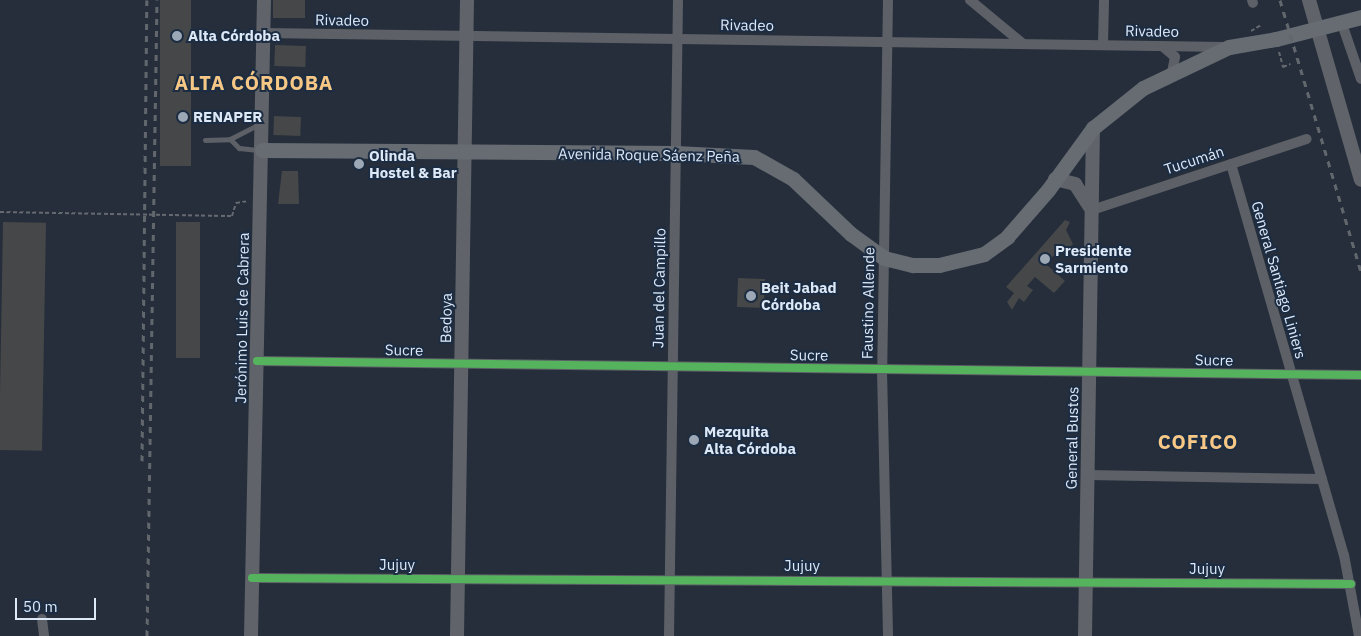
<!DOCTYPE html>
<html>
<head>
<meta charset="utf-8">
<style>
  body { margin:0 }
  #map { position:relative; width:1361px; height:636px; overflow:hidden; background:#252e3a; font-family:"IBM Plex Sans",sans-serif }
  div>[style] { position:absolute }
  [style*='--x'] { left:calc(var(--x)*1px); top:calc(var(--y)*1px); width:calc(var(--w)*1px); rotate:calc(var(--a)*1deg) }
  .building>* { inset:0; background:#454749; transform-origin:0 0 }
  .path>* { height:2px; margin-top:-1px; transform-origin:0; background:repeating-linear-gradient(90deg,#666a70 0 4px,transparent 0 6.5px) }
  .lane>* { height:5px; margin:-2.5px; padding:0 2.5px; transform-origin:2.5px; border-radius:2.5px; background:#5d6167 }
  .street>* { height:10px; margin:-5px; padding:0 5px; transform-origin:5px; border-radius:5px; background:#5d6167 }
  .secondary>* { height:14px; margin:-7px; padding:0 7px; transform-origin:7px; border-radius:7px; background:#60646a }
  .primary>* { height:15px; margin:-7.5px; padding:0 7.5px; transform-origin:7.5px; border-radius:7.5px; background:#676c73 }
  .rail>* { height:3px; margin-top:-1.5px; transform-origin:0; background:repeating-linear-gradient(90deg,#62676d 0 6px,transparent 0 12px) }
  .path-bridge>* { height:2px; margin-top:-1px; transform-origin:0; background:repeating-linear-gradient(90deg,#666a70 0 4px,transparent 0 6.5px) }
  .cycleway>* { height:8px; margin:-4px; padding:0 4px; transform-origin:4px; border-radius:4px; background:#56b35d }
  .dots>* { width:14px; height:14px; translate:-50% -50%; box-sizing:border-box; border:2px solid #1c2d43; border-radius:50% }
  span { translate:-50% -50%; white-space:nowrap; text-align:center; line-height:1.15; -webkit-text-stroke:4px #1c2d43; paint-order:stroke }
  .street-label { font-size:15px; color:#dee9f8 }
  .poi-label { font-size:15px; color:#dee9f8; font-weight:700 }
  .left { translate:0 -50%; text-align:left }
  .district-label { font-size:20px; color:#f7c885; font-weight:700; letter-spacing:1px }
  .scale { position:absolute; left:15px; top:598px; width:81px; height:22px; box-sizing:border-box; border:2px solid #dee9f8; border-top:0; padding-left:6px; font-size:15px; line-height:18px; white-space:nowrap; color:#dee9f8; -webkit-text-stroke:4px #1c2d43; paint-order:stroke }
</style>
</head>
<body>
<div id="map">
  <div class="building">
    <i style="left:160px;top:0;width:31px;height:166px"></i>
    <i style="left:273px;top:0;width:32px;height:18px"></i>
    <i style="left:275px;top:45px;width:31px;height:21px;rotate:2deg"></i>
    <i style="left:274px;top:116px;width:27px;height:19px;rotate:2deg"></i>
    <i style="clip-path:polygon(282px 171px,298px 171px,299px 204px,278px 204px)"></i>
    <i style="clip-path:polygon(1065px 220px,1070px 222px,1066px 230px,1073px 244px,1065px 253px,1060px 249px,1046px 264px,1065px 281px,1054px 293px,1035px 277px,1027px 286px,1033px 290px,1024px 302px,1019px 298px,1012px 310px,1007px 302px,1014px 293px,1006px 287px)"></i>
    <i style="left:3px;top:222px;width:43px;height:228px;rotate:1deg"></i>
    <i style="left:176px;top:222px;width:24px;height:136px"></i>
    <i style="left:738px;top:278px;width:27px;height:29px;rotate:2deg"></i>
  </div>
  <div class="path">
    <i style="--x:1251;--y:31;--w:12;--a:-31"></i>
    <i style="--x:1279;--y:52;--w:16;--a:75"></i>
    <i style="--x:1283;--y:67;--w:8;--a:-23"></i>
    <i style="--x:227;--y:216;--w:5;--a:0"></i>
    <i style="--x:232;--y:216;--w:14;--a:-73"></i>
    <i style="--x:236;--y:203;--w:12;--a:-9"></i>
  </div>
  <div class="lane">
    <i style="--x:230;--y:139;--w:13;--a:45"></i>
    <i style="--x:239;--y:148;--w:20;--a:6"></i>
    <i style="--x:205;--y:140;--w:25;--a:-2"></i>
    <i style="--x:230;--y:139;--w:34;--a:-27"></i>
  </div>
  <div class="street">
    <i style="--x:888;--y:0;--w:370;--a:90.9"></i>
    <i style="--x:882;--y:370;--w:266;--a:88.7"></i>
    <i style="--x:970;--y:0;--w:67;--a:39.6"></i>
    <i style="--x:1252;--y:0;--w:3;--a:72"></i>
    <i style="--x:1341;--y:21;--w:61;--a:71"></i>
    <i style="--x:263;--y:33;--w:963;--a:0.83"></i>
    <i style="--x:1103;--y:45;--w:45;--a:-88.7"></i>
    <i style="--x:1162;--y:46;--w:17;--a:40"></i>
    <i style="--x:1175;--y:57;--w:16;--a:101"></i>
    <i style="--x:1231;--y:164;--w:407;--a:73.9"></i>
    <i style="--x:1344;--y:555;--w:82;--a:79.5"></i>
    <i style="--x:1092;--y:210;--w:226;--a:-18.3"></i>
    <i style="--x:257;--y:361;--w:1104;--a:0.73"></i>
    <i style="--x:1088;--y:475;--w:234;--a:1"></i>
    <i style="--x:252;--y:578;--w:1099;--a:0.31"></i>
    <i style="--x:42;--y:619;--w:17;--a:83"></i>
    <i style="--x:669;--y:636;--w:636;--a:-89.19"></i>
  </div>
  <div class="secondary">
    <i style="--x:1309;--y:0;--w:187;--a:73.9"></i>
    <i style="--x:1055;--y:179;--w:21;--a:14"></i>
    <i style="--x:1075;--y:184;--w:27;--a:57"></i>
    <i style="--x:251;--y:636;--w:636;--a:-88.83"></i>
    <i style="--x:457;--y:636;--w:636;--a:-89.1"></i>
    <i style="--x:1085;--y:636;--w:508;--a:-89.1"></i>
  </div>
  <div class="primary">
    <i style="--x:262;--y:150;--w:414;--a:0.4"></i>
    <i style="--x:676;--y:153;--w:78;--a:2.9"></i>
    <i style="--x:754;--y:157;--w:45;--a:29.4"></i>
    <i style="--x:793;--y:179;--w:80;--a:43.5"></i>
    <i style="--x:851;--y:234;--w:41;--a:36"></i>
    <i style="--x:884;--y:258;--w:30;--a:14"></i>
    <i style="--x:913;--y:265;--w:26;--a:0"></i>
    <i style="--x:939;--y:265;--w:46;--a:-13.7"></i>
    <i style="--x:984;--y:254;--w:29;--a:-36"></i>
    <i style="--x:1007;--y:237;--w:62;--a:-48.9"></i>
    <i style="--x:1048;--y:190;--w:77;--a:-54"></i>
    <i style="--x:1093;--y:128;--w:64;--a:-38.7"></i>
    <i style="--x:1143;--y:88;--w:95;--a:-25.5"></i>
    <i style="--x:1229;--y:47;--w:48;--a:-9.7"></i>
    <i style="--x:1276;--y:39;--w:88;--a:-14.5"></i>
  </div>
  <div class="rail">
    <i style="--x:1280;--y:0;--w:283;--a:73.4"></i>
    <i style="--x:142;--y:461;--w:461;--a:-89.4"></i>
    <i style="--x:147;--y:636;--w:636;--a:-89.1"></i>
  </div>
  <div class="path-bridge">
    <i style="--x:0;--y:212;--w:227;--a:1"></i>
  </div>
  <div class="cycleway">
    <i style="--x:257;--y:361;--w:1104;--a:0.73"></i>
    <i style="--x:252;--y:578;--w:1099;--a:0.31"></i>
  </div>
  <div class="dots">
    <i style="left:177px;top:36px;background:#9da8b6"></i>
    <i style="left:183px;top:117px;background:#9da8b6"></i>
    <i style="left:359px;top:164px;background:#9da8b6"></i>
    <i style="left:1045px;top:259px;background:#9da8b6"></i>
    <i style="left:751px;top:296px;background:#9da8b6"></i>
    <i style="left:694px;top:440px;background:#9da8b6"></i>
  </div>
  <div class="street-label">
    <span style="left:342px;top:20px;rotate:1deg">Rivadeo</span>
    <span style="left:747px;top:25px;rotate:1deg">Rivadeo</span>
    <span style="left:1152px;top:31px;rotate:1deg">Rivadeo</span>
    <span style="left:649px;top:155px;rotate:1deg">Avenida Roque Sáenz Peña</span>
    <span style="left:1194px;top:160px;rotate:-18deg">Tucumán</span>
    <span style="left:1279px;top:280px;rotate:74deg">General Santiago Liniers</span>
    <span style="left:659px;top:288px;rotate:-89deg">Juan del Campillo</span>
    <span style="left:868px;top:303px;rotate:-89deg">Faustino Allende</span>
    <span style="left:242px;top:318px;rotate:-89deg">Jerónimo Luis de Cabrera</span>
    <span style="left:446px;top:318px;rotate:-89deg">Bedoya</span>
    <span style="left:404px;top:350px;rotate:1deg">Sucre</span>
    <span style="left:809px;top:355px;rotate:1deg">Sucre</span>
    <span style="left:1214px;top:360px;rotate:1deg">Sucre</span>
    <span style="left:1072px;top:438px;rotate:-89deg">General Bustos</span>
    <span style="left:397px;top:565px">Jujuy</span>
    <span style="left:802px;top:566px">Jujuy</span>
    <span style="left:1207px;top:569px">Jujuy</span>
  </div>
  <div class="poi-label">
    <span class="left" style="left:188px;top:36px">Alta Córdoba</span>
    <span class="left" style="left:193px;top:117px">RENAPER</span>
    <span class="left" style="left:369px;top:164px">Olinda<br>Hostel &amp; Bar</span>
    <span class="left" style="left:1055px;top:259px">Presidente<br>Sarmiento</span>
    <span class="left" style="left:761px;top:296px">Beit Jabad<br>Córdoba</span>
    <span class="left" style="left:704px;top:440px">Mezquita<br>Alta Córdoba</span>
  </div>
  <div class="district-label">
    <span style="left:254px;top:82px">ALTA CÓRDOBA</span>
    <span style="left:1198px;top:441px">COFICO</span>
  </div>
  <div class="scale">50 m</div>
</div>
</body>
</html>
